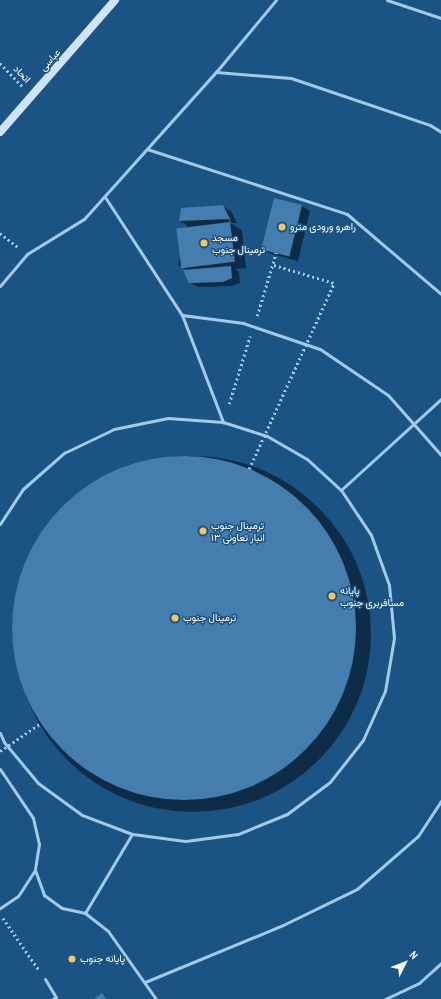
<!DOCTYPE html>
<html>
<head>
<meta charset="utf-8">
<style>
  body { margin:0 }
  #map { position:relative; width:441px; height:999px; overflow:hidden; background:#1c5385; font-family:"Archivo Narrow",Vazirmatn,sans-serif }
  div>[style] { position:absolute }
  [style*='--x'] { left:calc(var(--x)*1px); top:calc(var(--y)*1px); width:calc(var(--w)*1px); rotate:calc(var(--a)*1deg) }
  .shadow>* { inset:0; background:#0007 }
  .round { border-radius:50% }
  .building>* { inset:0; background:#447dae; transform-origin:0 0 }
  .path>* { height:2.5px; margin-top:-1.25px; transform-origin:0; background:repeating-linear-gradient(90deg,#a3caeb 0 2px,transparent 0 5px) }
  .lane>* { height:3px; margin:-1.5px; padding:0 1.5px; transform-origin:1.5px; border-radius:1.5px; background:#a3caeb }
  .secondary>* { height:8px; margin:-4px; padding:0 4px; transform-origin:4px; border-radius:4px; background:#cfe4f8 }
  .path-bridge>* { height:2.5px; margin-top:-1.25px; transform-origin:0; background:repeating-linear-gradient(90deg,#a3caeb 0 2px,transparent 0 5px) }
  .dots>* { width:11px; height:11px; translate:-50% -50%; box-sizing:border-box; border:2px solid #1c5385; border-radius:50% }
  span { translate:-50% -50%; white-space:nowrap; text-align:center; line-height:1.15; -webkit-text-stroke:3px #1c5385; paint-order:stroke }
  .street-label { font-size:10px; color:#fff }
  .poi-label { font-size:10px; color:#fff }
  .left { translate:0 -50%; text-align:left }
  .north { position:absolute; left:385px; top:943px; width:40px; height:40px; -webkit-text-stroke:3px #1c5385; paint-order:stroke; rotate:48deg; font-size:11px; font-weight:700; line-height:16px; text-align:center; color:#fff }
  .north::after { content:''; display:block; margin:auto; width:14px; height:18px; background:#fff; clip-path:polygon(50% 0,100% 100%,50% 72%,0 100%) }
</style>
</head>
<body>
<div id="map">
  <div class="shadow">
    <i style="clip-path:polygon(223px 206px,231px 211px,237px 223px,232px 223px,224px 210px,230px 223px,242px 230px,246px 268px,235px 269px,239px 272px,240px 283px,232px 286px,198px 287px,190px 283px,188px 271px,178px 265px,187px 225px,180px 221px)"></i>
    <i style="clip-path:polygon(302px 206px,310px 211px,298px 261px,271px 254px,263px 249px)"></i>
    <i class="round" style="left:15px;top:456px;width:356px;height:356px"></i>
  </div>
  <div class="building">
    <i style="left:274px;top:198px;width:29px;height:53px;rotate:14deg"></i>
    <i style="clip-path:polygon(223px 205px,230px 219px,179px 221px,181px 208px)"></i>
    <i style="left:230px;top:222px;width:40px;height:54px;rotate:83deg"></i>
    <i style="clip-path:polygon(231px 266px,232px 278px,223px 282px,189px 283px,183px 270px)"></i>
    <i class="round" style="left:12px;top:456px;width:344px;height:344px"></i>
    <i style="clip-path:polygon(102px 993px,106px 999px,94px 999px)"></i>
  </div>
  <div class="path">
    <i style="--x:0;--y:63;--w:32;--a:46"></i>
    <i style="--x:0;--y:233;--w:23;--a:38"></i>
    <i style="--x:274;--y:265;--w:63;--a:16.7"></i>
    <i style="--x:257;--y:316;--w:66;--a:-73.2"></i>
    <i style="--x:229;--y:404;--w:71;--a:-72.8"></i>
    <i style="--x:3;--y:918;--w:63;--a:55.3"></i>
  </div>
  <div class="lane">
    <i style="--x:387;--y:0;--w:57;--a:18.4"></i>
    <i style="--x:216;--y:72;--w:75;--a:4.6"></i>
    <i style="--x:291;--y:78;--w:147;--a:18.7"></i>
    <i style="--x:430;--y:125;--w:13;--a:32"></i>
    <i style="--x:147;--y:149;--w:210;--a:18"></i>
    <i style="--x:347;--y:214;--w:123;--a:40.4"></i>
    <i style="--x:105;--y:197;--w:141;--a:56.9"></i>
    <i style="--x:182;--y:315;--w:115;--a:69"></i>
    <i style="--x:0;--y:286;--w:42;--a:-49.8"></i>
    <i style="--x:27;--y:254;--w:67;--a:-31.6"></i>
    <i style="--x:84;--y:219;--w:198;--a:-48.1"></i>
    <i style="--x:216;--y:72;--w:94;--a:-50.2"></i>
    <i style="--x:182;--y:315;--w:62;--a:7.5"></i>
    <i style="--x:243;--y:323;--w:81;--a:18.7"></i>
    <i style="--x:320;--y:349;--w:82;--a:34.1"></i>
    <i style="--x:388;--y:395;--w:80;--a:48.5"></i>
    <i style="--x:341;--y:490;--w:135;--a:-42.3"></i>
    <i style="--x:0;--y:524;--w:42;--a:-56.7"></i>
    <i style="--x:23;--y:489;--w:55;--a:-41.3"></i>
    <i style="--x:64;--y:453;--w:55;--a:-25.6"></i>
    <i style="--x:114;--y:429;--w:55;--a:-11.5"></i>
    <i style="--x:168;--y:418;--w:55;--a:4.2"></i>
    <i style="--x:223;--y:422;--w:46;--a:17.7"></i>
    <i style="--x:267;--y:436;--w:46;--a:29.9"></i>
    <i style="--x:307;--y:459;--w:46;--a:42.4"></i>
    <i style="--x:341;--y:490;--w:54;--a:56.3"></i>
    <i style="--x:371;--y:535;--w:53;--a:70.2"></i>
    <i style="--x:389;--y:585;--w:53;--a:84.6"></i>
    <i style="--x:394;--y:638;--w:54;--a:99.6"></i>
    <i style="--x:385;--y:691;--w:54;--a:114.2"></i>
    <i style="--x:363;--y:740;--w:53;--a:128.2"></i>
    <i style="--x:330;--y:782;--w:54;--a:143.3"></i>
    <i style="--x:287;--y:814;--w:53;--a:157.8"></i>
    <i style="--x:238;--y:834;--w:53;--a:172.5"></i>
    <i style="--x:185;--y:841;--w:53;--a:-172.5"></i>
    <i style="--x:132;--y:834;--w:53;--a:-159.2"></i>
    <i style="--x:82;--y:815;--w:54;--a:-144"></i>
    <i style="--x:38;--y:783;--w:53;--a:-129.7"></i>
    <i style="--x:4;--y:742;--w:10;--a:-114"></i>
    <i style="--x:0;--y:769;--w:59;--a:56"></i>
    <i style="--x:33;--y:818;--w:27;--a:77"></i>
    <i style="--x:39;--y:844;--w:26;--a:99"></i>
    <i style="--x:35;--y:870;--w:31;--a:123"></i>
    <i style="--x:18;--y:896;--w:22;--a:146"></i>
    <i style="--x:35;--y:870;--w:27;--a:70"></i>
    <i style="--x:44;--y:895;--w:22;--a:36"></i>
    <i style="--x:62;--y:908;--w:24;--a:12"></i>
    <i style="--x:85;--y:913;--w:29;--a:38"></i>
    <i style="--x:108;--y:931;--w:83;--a:54.8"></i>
    <i style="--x:85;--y:913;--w:92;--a:-59.3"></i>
    <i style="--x:45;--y:979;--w:21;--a:59"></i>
    <i style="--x:56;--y:997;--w:4;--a:146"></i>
    <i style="--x:145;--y:982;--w:149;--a:-22.4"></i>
    <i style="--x:283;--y:925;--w:82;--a:-25.9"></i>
    <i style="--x:357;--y:889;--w:81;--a:-41"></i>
    <i style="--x:418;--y:836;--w:42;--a:-56.7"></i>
    <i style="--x:385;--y:999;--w:38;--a:-25"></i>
    <i style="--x:419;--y:983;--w:30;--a:-42"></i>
  </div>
  <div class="secondary">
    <i style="--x:0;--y:132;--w:175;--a:-48.9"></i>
  </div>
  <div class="path-bridge">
    <i style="--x:249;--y:469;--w:205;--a:-65.4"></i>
    <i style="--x:0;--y:751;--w:48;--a:-34"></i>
  </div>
  <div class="dots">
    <i style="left:282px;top:227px;background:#fcc260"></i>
    <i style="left:204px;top:243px;background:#fcc260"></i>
    <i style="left:203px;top:531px;background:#fcc260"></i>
    <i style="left:332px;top:596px;background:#fcc260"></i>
    <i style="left:175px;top:618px;background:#fcc260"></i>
    <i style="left:72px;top:959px;background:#fcc260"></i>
  </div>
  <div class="street-label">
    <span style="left:50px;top:60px;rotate:-49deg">عباسی</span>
    <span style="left:22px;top:74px;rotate:46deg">اتحاد</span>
  </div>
  <div class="poi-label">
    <span class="left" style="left:290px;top:227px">راهرو ورودی مترو</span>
    <span class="left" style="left:212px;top:243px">مسجد<br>ترمینال جنوب</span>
    <span class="left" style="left:211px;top:531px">ترمینال جنوب<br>انبار تعاونی ۱۳</span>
    <span class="left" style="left:340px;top:596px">پایانه<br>مسافربری جنوب</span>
    <span class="left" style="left:183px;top:618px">ترمینال جنوب</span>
    <span class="left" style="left:80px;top:959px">پایانه جنوب</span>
  </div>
  <div class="north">N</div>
</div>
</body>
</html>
